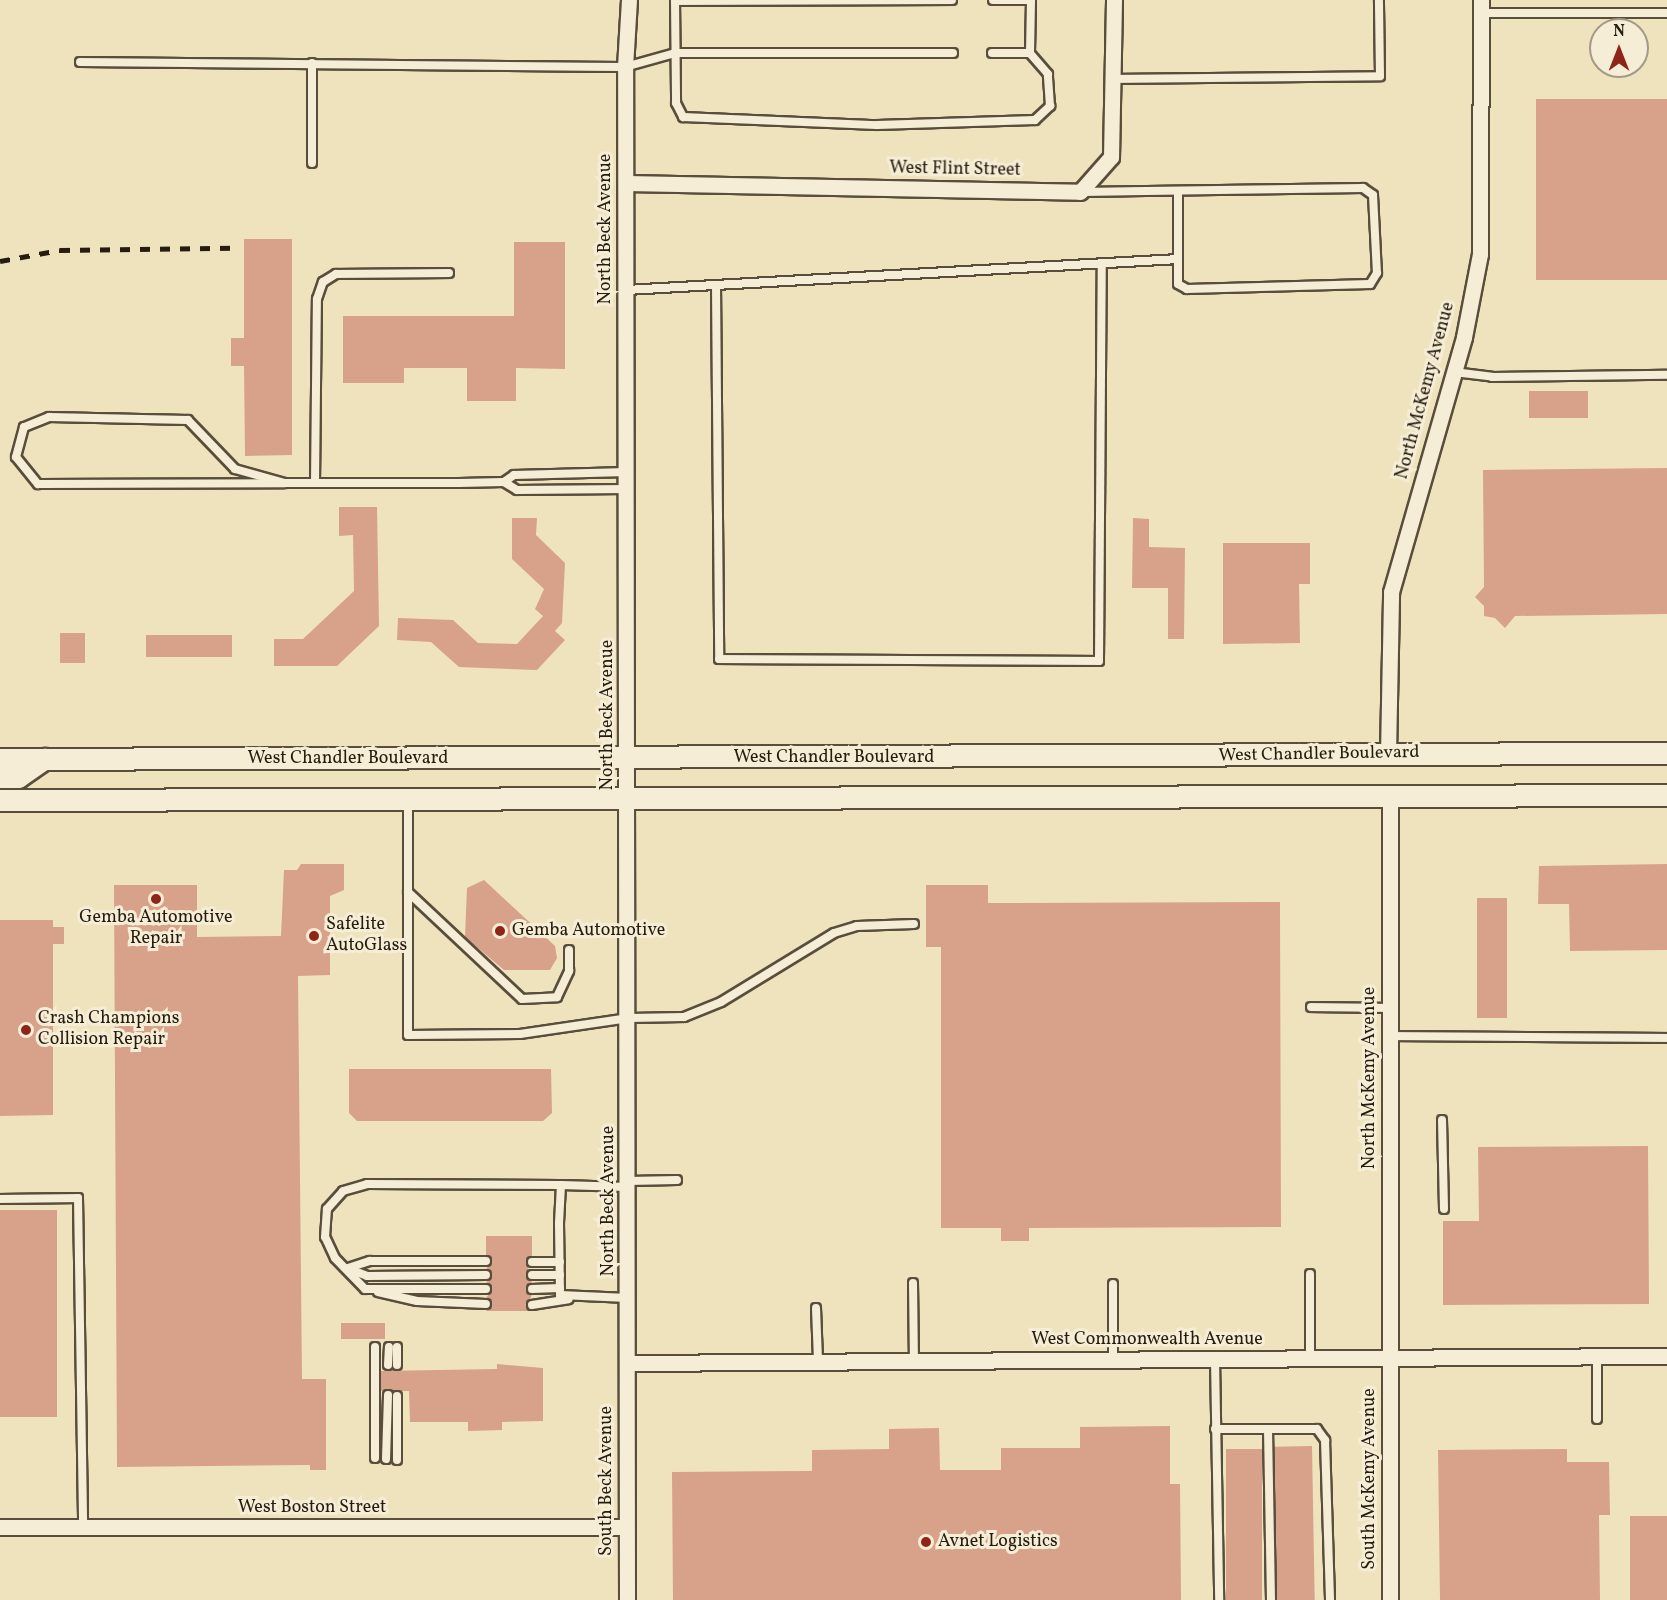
<!DOCTYPE html>
<html>
<head>
<meta charset="utf-8">
<style>
  body { margin:0 }
  #map { position:relative; width:1667px; height:1600px; overflow:hidden; background:#efe3be; font-family:Vollkorn,serif }
  div>[style] { position:absolute }
  [style*='--x'] { left:calc(var(--x)*1px); top:calc(var(--y)*1px); width:calc(var(--w)*1px); rotate:calc(var(--a)*1deg) }
  .building>* { inset:0; background:#d8a18a; transform-origin:0 0 }
  .roads { filter:drop-shadow(2px 0 #584e3b) drop-shadow(-2px 0 #584e3b) drop-shadow(0 2px #584e3b) drop-shadow(0 -2px #584e3b) }
  .lane>* { height:8px; margin:-4px; padding:0 4px; transform-origin:4px; border-radius:4px; background:#f5edd5 }
  .street>* { height:15px; margin:-7.5px; padding:0 7.5px; transform-origin:7.5px; border-radius:7.5px; background:#f5edd5 }
  .secondary>* { height:21px; margin:-10.5px; padding:0 10.5px; transform-origin:10.5px; border-radius:10.5px; background:#f5edd5 }
  .rail>* { height:4.5px; margin-top:-2.25px; transform-origin:0; background:repeating-linear-gradient(90deg,#261d0f 0 10px,transparent 0 20px) }
  .dots>* { width:16px; height:16px; translate:-50% -50%; box-sizing:border-box; border:3px solid #f5edd5; border-radius:50% }
  span { translate:-50% -50%; white-space:nowrap; text-align:center; line-height:1.15; -webkit-text-stroke:6px #f5edd5; paint-order:stroke }
  .street-label { font-size:18px; color:#261d0f }
  .poi-label { font-size:18px; color:#261d0f }
  .left { translate:0 -50%; text-align:left }
  .north { position:absolute; left:1589px; top:18px; width:60px; height:60px; box-sizing:border-box; background:#f5edd5; border:2px solid #a29a86; border-radius:50%; rotate:0deg; font-size:16px; font-weight:700; line-height:24px; text-align:center; color:#261d0f }
  .north::after { content:''; display:block; margin:auto; width:21px; height:27px; background:#8f2418; clip-path:polygon(50% 0,100% 100%,50% 72%,0 100%) }
</style>
</head>
<body>
<div id="map">
  <div class="building">
    <i style="left:1667px;top:99px;width:181px;height:131px;rotate:90deg"></i>
    <i style="clip-path:polygon(244px 239px,292px 239px,292px 455px,245px 456px,244px 366px,231px 366px,231px 338px,244px 338px)"></i>
    <i style="clip-path:polygon(514px 242px,565px 242px,565px 369px,516px 368px,516px 401px,467px 401px,467px 368px,404px 368px,404px 383px,343px 383px,343px 316px,514px 316px)"></i>
    <i style="left:1529px;top:391px;width:59px;height:27px"></i>
    <i style="clip-path:polygon(1667px 468px,1667px 614px,1515px 616px,1505px 628px,1495px 618px,1484px 616px,1484px 606px,1475px 597px,1484px 587px,1483px 470px)"></i>
    <i style="clip-path:polygon(339px 507px,377px 507px,379px 626px,337px 666px,274px 666px,274px 639px,303px 639px,354px 591px,353px 535px,339px 536px)"></i>
    <i style="clip-path:polygon(512px 518px,537px 518px,536px 535px,565px 563px,562px 623px,555px 631px,565px 640px,537px 670px,459px 667px,431px 642px,397px 640px,398px 618px,453px 620px,478px 643px,517px 644px,543px 616px,535px 609px,544px 589px,512px 559px)"></i>
    <i style="clip-path:polygon(1133px 518px,1149px 519px,1149px 547px,1185px 548px,1184px 639px,1168px 639px,1168px 588px,1132px 588px)"></i>
    <i style="clip-path:polygon(1223px 543px,1310px 543px,1310px 584px,1299px 584px,1300px 643px,1223px 644px)"></i>
    <i style="left:60px;top:633px;width:25px;height:30px"></i>
    <i style="left:146px;top:635px;width:86px;height:22px"></i>
    <i style="clip-path:polygon(301px 864px,344px 864px,344px 890px,330px 896px,330px 975px,298px 976px,302px 1379px,326px 1379px,326px 1470px,310px 1470px,310px 1465px,117px 1467px,114px 885px,197px 885px,197px 937px,281px 936px,284px 870px,297px 870px)"></i>
    <i style="clip-path:polygon(1667px 864px,1667px 950px,1570px 951px,1569px 904px,1538px 904px,1539px 866px)"></i>
    <i style="clip-path:polygon(484px 880px,555px 946px,557px 958px,550px 970px,504px 970px,465px 937px,467px 888px)"></i>
    <i style="clip-path:polygon(926px 885px,988px 885px,988px 903px,1280px 902px,1281px 1227px,1029px 1228px,1029px 1241px,1001px 1241px,1001px 1228px,941px 1228px,941px 947px,926px 947px)"></i>
    <i style="left:1477px;top:898px;width:30px;height:120px"></i>
    <i style="clip-path:polygon(0 920px,53px 920px,53px 927px,64px 927px,64px 944px,53px 944px,53px 1115px,0 1116px)"></i>
    <i style="clip-path:polygon(349px 1069px,551px 1069px,552px 1113px,543px 1121px,357px 1121px,349px 1113px)"></i>
    <i style="clip-path:polygon(1648px 1146px,1649px 1304px,1443px 1305px,1443px 1221px,1479px 1221px,1478px 1147px)"></i>
    <i style="left:57px;top:1210px;width:207px;height:57px;rotate:90deg"></i>
    <i style="clip-path:polygon(486px 1236px,532px 1236px,532px 1256px,526px 1261px,532px 1283px,526px 1289px,532px 1295px,526px 1307px,532px 1311px,486px 1311px,492px 1304px,486px 1298px,492px 1290px,486px 1283px,492px 1276px,486px 1269px,492px 1262px,486px 1255px)"></i>
    <i style="left:341px;top:1323px;width:44px;height:16px"></i>
    <i style="clip-path:polygon(497px 1364px,543px 1368px,543px 1421px,502px 1422px,502px 1430px,468px 1431px,468px 1422px,410px 1422px,409px 1391px,381px 1391px,381px 1371px,497px 1369px)"></i>
    <i style="clip-path:polygon(1170px 1426px,1170px 1484px,1180px 1484px,1181px 1600px,673px 1600px,672px 1472px,812px 1471px,812px 1450px,889px 1449px,889px 1429px,939px 1428px,940px 1470px,1001px 1470px,1001px 1448px,1080px 1448px,1080px 1427px)"></i>
    <i style="left:1312px;top:1446px;width:154px;height:38px;rotate:89deg"></i>
    <i style="left:1226px;top:1449px;width:36px;height:151px"></i>
    <i style="clip-path:polygon(1567px 1449px,1567px 1462px,1609px 1462px,1610px 1515px,1599px 1515px,1600px 1600px,1440px 1600px,1438px 1450px)"></i>
    <i style="left:1630px;top:1516px;width:37px;height:84px"></i>
  </div>
  <div class="roads">
    <div class="lane">
      <i style="--x:675;--y:0;--w:103;--a:89.4"></i>
      <i style="--x:676;--y:103;--w:16;--a:63"></i>
      <i style="--x:683;--y:117;--w:194;--a:2.4"></i>
      <i style="--x:877;--y:125;--w:158;--a:-1.8"></i>
      <i style="--x:1035;--y:120;--w:21;--a:-43"></i>
      <i style="--x:1050;--y:106;--w:32;--a:-94"></i>
      <i style="--x:1048;--y:74;--w:28;--a:-131"></i>
      <i style="--x:993;--y:0;--w:38;--a:0"></i>
      <i style="--x:675;--y:1;--w:277;--a:-0.2"></i>
      <i style="--x:1481;--y:13;--w:186;--a:0"></i>
      <i style="--x:992;--y:53;--w:38;--a:0"></i>
      <i style="--x:1030;--y:53;--w:53;--a:-88.9"></i>
      <i style="--x:80;--y:62;--w:545;--a:0.53"></i>
      <i style="--x:625;--y:67;--w:52;--a:-15.6"></i>
      <i style="--x:675;--y:53;--w:278;--a:0"></i>
      <i style="--x:312;--y:63;--w:100;--a:90"></i>
      <i style="--x:1113;--y:79;--w:267;--a:-0.6"></i>
      <i style="--x:1380;--y:76;--w:76;--a:-90.8"></i>
      <i style="--x:1082;--y:192;--w:281;--a:-0.8"></i>
      <i style="--x:1363;--y:188;--w:12;--a:35"></i>
      <i style="--x:1373;--y:195;--w:78;--a:87.1"></i>
      <i style="--x:1377;--y:273;--w:13;--a:122"></i>
      <i style="--x:1370;--y:284;--w:183;--a:178.4"></i>
      <i style="--x:1187;--y:289;--w:10;--a:-151"></i>
      <i style="--x:1178;--y:284;--w:92;--a:-90"></i>
      <i style="--x:716;--y:286;--w:373;--a:89.5"></i>
      <i style="--x:719;--y:659;--w:380;--a:0.3"></i>
      <i style="--x:1099;--y:661;--w:398;--a:-89.6"></i>
      <i style="--x:626;--y:290;--w:553;--a:-3.21"></i>
      <i style="--x:1454;--y:372;--w:38;--a:7"></i>
      <i style="--x:1492;--y:377;--w:175;--a:-0.7"></i>
      <i style="--x:627;--y:472;--w:113;--a:178.5"></i>
      <i style="--x:514;--y:475;--w:12;--a:145"></i>
      <i style="--x:504;--y:482;--w:15;--a:32"></i>
      <i style="--x:517;--y:490;--w:110;--a:-0.5"></i>
      <i style="--x:285;--y:483;--w:52;--a:-164.4"></i>
      <i style="--x:235;--y:469;--w:68;--a:-133.8"></i>
      <i style="--x:188;--y:420;--w:139;--a:-178.8"></i>
      <i style="--x:49;--y:417;--w:27;--a:158"></i>
      <i style="--x:24;--y:427;--w:31;--a:105"></i>
      <i style="--x:16;--y:457;--w:35;--a:51"></i>
      <i style="--x:38;--y:484;--w:247;--a:-0.2"></i>
      <i style="--x:285;--y:483;--w:174;--a:0"></i>
      <i style="--x:459;--y:483;--w:45;--a:-1.3"></i>
      <i style="--x:315;--y:483;--w:184;--a:-89.4"></i>
      <i style="--x:317;--y:299;--w:18;--a:-71"></i>
      <i style="--x:323;--y:282;--w:15;--a:-32"></i>
      <i style="--x:336;--y:274;--w:113;--a:-0.5"></i>
      <i style="--x:408;--y:801;--w:234;--a:90"></i>
      <i style="--x:408;--y:1035;--w:112;--a:-0.5"></i>
      <i style="--x:520;--y:1034;--w:110;--a:-8.4"></i>
      <i style="--x:629;--y:1018;--w:55;--a:-1"></i>
      <i style="--x:684;--y:1017;--w:40;--a:-22"></i>
      <i style="--x:721;--y:1002;--w:132;--a:-31.4"></i>
      <i style="--x:834;--y:933;--w:24;--a:-17"></i>
      <i style="--x:857;--y:926;--w:57;--a:-2"></i>
      <i style="--x:408;--y:892;--w:156;--a:43.2"></i>
      <i style="--x:522;--y:999;--w:35;--a:-3"></i>
      <i style="--x:557;--y:997;--w:29;--a:-65"></i>
      <i style="--x:569;--y:971;--w:21;--a:-90"></i>
      <i style="--x:1311;--y:1007;--w:78;--a:0.7"></i>
      <i style="--x:1389;--y:1036;--w:278;--a:0.4"></i>
      <i style="--x:1442;--y:1120;--w:89;--a:88.7"></i>
      <i style="--x:628;--y:1181;--w:49;--a:-1.2"></i>
      <i style="--x:627;--y:1187;--w:66;--a:-178.3"></i>
      <i style="--x:561;--y:1185;--w:38;--a:93"></i>
      <i style="--x:559;--y:1223;--w:72;--a:89.2"></i>
      <i style="--x:560;--y:1295;--w:68;--a:2.5"></i>
      <i style="--x:0;--y:1199;--w:78;--a:-0.7"></i>
      <i style="--x:78;--y:1198;--w:329;--a:89.1"></i>
      <i style="--x:532;--y:1262;--w:28;--a:0"></i>
      <i style="--x:348;--y:1268;--w:23;--a:-18"></i>
      <i style="--x:370;--y:1261;--w:116;--a:0"></i>
      <i style="--x:349;--y:1269;--w:19;--a:21"></i>
      <i style="--x:367;--y:1276;--w:119;--a:-0.5"></i>
      <i style="--x:1310;--y:1274;--w:84;--a:90"></i>
      <i style="--x:532;--y:1275;--w:28;--a:0"></i>
      <i style="--x:913;--y:1283;--w:78;--a:89.3"></i>
      <i style="--x:1113;--y:1284;--w:76;--a:90"></i>
      <i style="--x:486;--y:1289;--w:121;--a:180"></i>
      <i style="--x:365;--y:1289;--w:43;--a:-134.1"></i>
      <i style="--x:335;--y:1258;--w:23;--a:-115"></i>
      <i style="--x:325;--y:1237;--w:28;--a:-86"></i>
      <i style="--x:327;--y:1209;--w:24;--a:-48"></i>
      <i style="--x:343;--y:1191;--w:25;--a:-16"></i>
      <i style="--x:367;--y:1184;--w:194;--a:0.3"></i>
      <i style="--x:532;--y:1289;--w:28;--a:-2"></i>
      <i style="--x:378;--y:1292;--w:40;--a:13"></i>
      <i style="--x:417;--y:1301;--w:69;--a:2.5"></i>
      <i style="--x:532;--y:1305;--w:37;--a:-9"></i>
      <i style="--x:816;--y:1308;--w:53;--a:87.8"></i>
      <i style="--x:375;--y:1347;--w:111;--a:90"></i>
      <i style="--x:1597;--y:1356;--w:63;--a:90"></i>
      <i style="--x:1215;--y:1359;--w:241;--a:89"></i>
      <i style="--x:388;--y:1365;--w:18;--a:-87"></i>
      <i style="--x:397;--y:1365;--w:18;--a:-90"></i>
      <i style="--x:397;--y:1396;--w:64;--a:90"></i>
      <i style="--x:1215;--y:1429;--w:102;--a:0"></i>
      <i style="--x:1317;--y:1429;--w:14;--a:54"></i>
      <i style="--x:1325;--y:1440;--w:160;--a:88.2"></i>
      <i style="--x:1268;--y:1429;--w:171;--a:89"></i>
      <i style="--x:386;--y:1459;--w:64;--a:-88.2"></i>
    </div>
    <div class="street">
      <i style="--x:626;--y:183;--w:454;--a:1.1"></i>
      <i style="--x:1080;--y:192;--w:47;--a:-48.5"></i>
      <i style="--x:1111;--y:157;--w:157;--a:-88.9"></i>
      <i style="--x:1388;--y:754;--w:162;--a:-88.9"></i>
      <i style="--x:1391;--y:592;--w:265;--a:-74"></i>
      <i style="--x:1464;--y:337;--w:85;--a:-79.1"></i>
      <i style="--x:1480;--y:254;--w:254;--a:-89.8"></i>
      <i style="--x:1390;--y:798;--w:802;--a:90"></i>
      <i style="--x:627;--y:1363;--w:1040;--a:-0.39"></i>
      <i style="--x:0;--y:1527;--w:625;--a:0"></i>
      <i style="--x:627;--y:1600;--w:1533;--a:-90.07"></i>
      <i style="--x:625;--y:67;--w:67;--a:-86.6"></i>
    </div>
    <div class="secondary">
      <i style="--x:0;--y:759;--w:1667;--a:-0.21"></i>
      <i style="--x:0;--y:777;--w:18;--a:0"></i>
      <i style="--x:18;--y:777;--w:32;--a:-35"></i>
      <i style="--x:0;--y:800;--w:1667;--a:-0.17"></i>
    </div>
  </div>
  <div class="rail">
    <i style="--x:0;--y:261;--w:61;--a:-10.4"></i>
    <i style="--x:60;--y:250;--w:174;--a:-0.7"></i>
  </div>
  <div class="dots">
    <i style="left:156px;top:899px;background:#8f2418"></i>
    <i style="left:500px;top:931px;background:#8f2418"></i>
    <i style="left:314px;top:936px;background:#8f2418"></i>
    <i style="left:26px;top:1030px;background:#8f2418"></i>
    <i style="left:926px;top:1542px;background:#8f2418"></i>
  </div>
  <div class="street-label">
    <span style="left:955px;top:170px;rotate:1deg">West Flint Street</span>
    <span style="left:606px;top:229px;rotate:-90deg">North Beck Avenue</span>
    <span style="left:1426px;top:391px;rotate:-75deg">North McKemy Avenue</span>
    <span style="left:608px;top:715px;rotate:-90deg">North Beck Avenue</span>
    <span style="left:1319px;top:755px;rotate:-1deg">West Chandler Boulevard</span>
    <span style="left:834px;top:758px">West Chandler Boulevard</span>
    <span style="left:348px;top:759px">West Chandler Boulevard</span>
    <span style="left:1370px;top:1078px;rotate:-90deg">North McKemy Avenue</span>
    <span style="left:609px;top:1201px;rotate:-90deg">North Beck Avenue</span>
    <span style="left:1147px;top:1340px">West Commonwealth Avenue</span>
    <span style="left:1370px;top:1479px;rotate:-90deg">South McKemy Avenue</span>
    <span style="left:607px;top:1481px;rotate:-90deg">South Beck Avenue</span>
    <span style="left:312px;top:1508px">West Boston Street</span>
  </div>
  <div class="poi-label">
    <span style="left:156px;top:929px">Gemba Automotive<br>Repair</span>
    <span class="left" style="left:326px;top:936px">Safelite<br>AutoGlass</span>
    <span class="left" style="left:512px;top:931px">Gemba Automotive</span>
    <span class="left" style="left:38px;top:1030px">Crash Champions<br>Collision Repair</span>
    <span class="left" style="left:938px;top:1542px">Avnet Logistics</span>
  </div>
  <div class="north">N</div>
</div>
</body>
</html>
